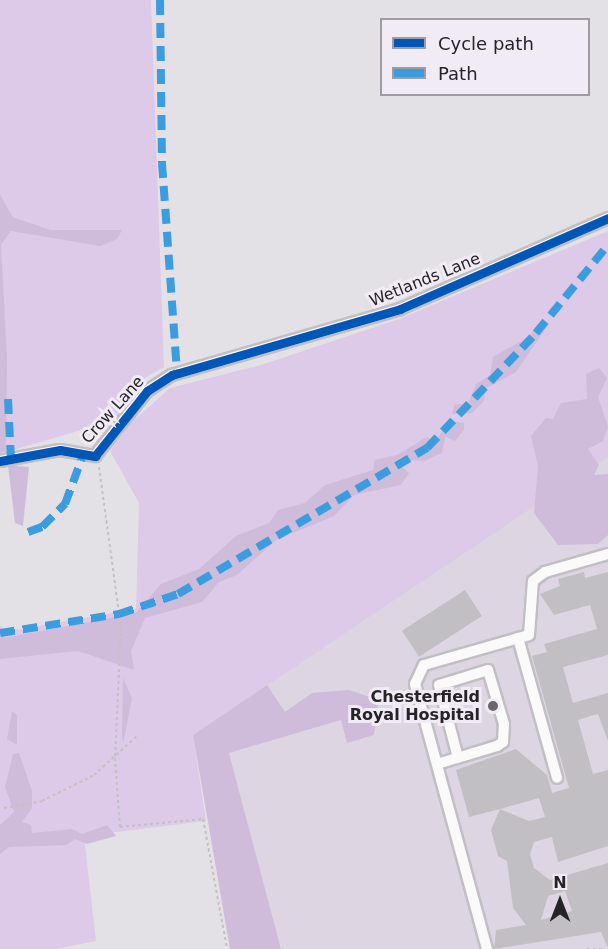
<!DOCTYPE html>
<html>
<head>
<meta charset="utf-8">
<style>
  body { margin:0 }
  #map { position:relative; width:608px; height:949px; overflow:hidden; background:#e4e1e6; font-family:"DejaVu Sans",sans-serif }
  div>[style] { position:absolute }
  [style*='--x'] { left:calc(var(--x)*1px); top:calc(var(--y)*1px); width:calc(var(--w)*1px); rotate:calc(var(--a)*1deg) }
  .built>* { inset:0; background:#ddd6e2 }
  .green>* { inset:0; background:#dccae8 }
  .forest>* { inset:0; background:#cebcda }
  .building>* { inset:0; background:#c1bfc3; transform-origin:0 0 }
  .path>* { height:2px; margin-top:-1px; transform-origin:0; background:repeating-linear-gradient(90deg,#c3c1c4 0 3px,transparent 0 6px) }
  .roads { filter:drop-shadow(2px 0 #c1bfc3) drop-shadow(-2px 0 #c1bfc3) drop-shadow(0 2px #c1bfc3) drop-shadow(0 -2px #c1bfc3) }
  .minor>* { height:10px; margin:-5px; padding:0 5px; transform-origin:5px; border-radius:5px; background:#fbfafb }
  .quiet>* { height:8px; margin-top:-4px; transform-origin:0; background:repeating-linear-gradient(90deg,#3c9ce0 0 15px,transparent 0 23px) }
  .cycleway>* { height:9px; margin:-4.5px; padding:0 4.5px; transform-origin:4.5px; border-radius:4.5px; background:#0057b8 }
  .dots>* { width:16px; height:16px; translate:-50% -50%; box-sizing:border-box; border:3px solid #f1ebf6; border-radius:50% }
  span { translate:-50% -50%; white-space:nowrap; text-align:center; line-height:1.15; -webkit-text-stroke:6px #f1ebf6; paint-order:stroke }
  .street-label { font-size:16px; color:#252327 }
  .poi-label { font-size:16px; color:#252327; font-weight:700 }
  .right { translate:-100% -50%; text-align:right }
  .legend { position:absolute; left:380px; top:18px; width:210px; height:78px; box-sizing:border-box; background:#f1ebf6; border:2px solid #9f9ba3; margin:0; padding:8px 10px; list-style:none; font-size:18px; color:#252327 }
  .legend li { display:flex; align-items:center; gap:12px; height:30px }
  .legend b { width:30px; border:2px solid #9f9ba3 }
  .north { position:absolute; left:530px; top:871px; width:60px; height:60px; -webkit-text-stroke:4px #f1ebf6; paint-order:stroke; rotate:0deg; font-size:16px; font-weight:700; line-height:24px; text-align:center; color:#252327 }
  .north::after { content:''; display:block; margin:auto; width:21px; height:27px; background:#252327; clip-path:polygon(50% 0,100% 100%,50% 72%,0 100%) }
</style>
</head>
<body>
<div id="map">
  <div class="built">
    <i style="clip-path:polygon(608px 457px,608px 949px,281px 949px,229px 753px,341px 720px,379px 700px,284px 713px,267px 685px)"></i>
  </div>
  <div class="green">
    <i style="clip-path:polygon(0 0,151px 0,164px 367px,146px 377px,116px 420px,6px 452px,1px 245px,11px 231px,122px 230px,51px 230px,13px 217px,0 194px)"></i>
    <i style="clip-path:polygon(608px 231px,608px 457px,193px 735px,206px 821px,84px 836px,96px 941px,56px 949px,0 949px,0 626px,8px 631px,136px 609px,139px 503px,110px 451px,131px 423px,170px 388px,261px 365px,399px 319px)"></i>
  </div>
  <div class="forest">
    <i style="clip-path:polygon(0 194px,13px 217px,51px 230px,122px 230px,117px 239px,100px 246px,11px 231px,1px 245px,7px 358px,6px 452px,0 453px)"></i>
    <i style="clip-path:polygon(537px 325px,544px 331px,516px 372px,485px 389px,484px 401px,472px 413px,452px 414px,455px 404px,468px 404px,476px 384px,490px 375px,493px 357px,530px 336px)"></i>
    <i style="clip-path:polygon(599px 368px,607px 378px,598px 397px,608px 427px,603px 441px,588px 449px,599px 465px,594px 475px,608px 474px,608px 535px,598px 544px,558px 545px,534px 513px,538px 466px,531px 436px,546px 418px,553px 419px,561px 403px,587px 399px,586px 374px)"></i>
    <i style="clip-path:polygon(448px 421px,464px 423px,464px 430px,455px 441px,445px 437px,442px 453px,424px 461px,404px 460px,401px 466px,409px 473px,401px 485px,354px 495px,334px 516px,276px 540px,237px 575px,219px 582px,202px 602px,145px 618px,131px 651px,134px 670px,78px 651px,0 659px,0 632px,5px 638px,136px 613px,161px 584px,199px 569px,236px 536px,269px 523px,278px 510px,305px 503px,325px 485px,373px 470px,375px 460px,397px 455px,427px 437px,435px 443px)"></i>
    <i style="clip-path:polygon(8px 465px,29px 467px,23px 526px,15px 523px)"></i>
    <i style="clip-path:polygon(123px 678px,132px 698px,123px 744px,122px 733px)"></i>
    <i style="clip-path:polygon(267px 685px,285px 712px,312px 693px,349px 690px,379px 700px,374px 735px,347px 743px,341px 720px,229px 753px,281px 949px,230px 949px,193px 735px)"></i>
    <i style="clip-path:polygon(12px 711px,17px 715px,17px 745px,7px 739px)"></i>
    <i style="clip-path:polygon(19px 753px,32px 791px,32px 808px,22px 822px,31px 825px,32px 833px,72px 829px,82px 834px,107px 825px,116px 836px,87px 844px,75px 839px,66px 845px,9px 847px,0 854px,0 825px,14px 812px,5px 787px,13px 754px)"></i>
  </div>
  <div class="building">
    <i style="clip-path:polygon(evenodd,584px 572px,585px 578px,608px 572px,608px 655px,563px 667px,573px 703px,608px 693px,608px 741px,598px 714px,578px 720px,593px 774px,608px 770px,608px 846px,558px 862px,552px 837px,534px 842px,530px 854px,534px 868px,550px 880px,608px 863px,608px 948px,601px 932px,494px 949px,496px 930px,526px 925px,513px 908px,507px 861px,498px 856px,491px 830px,500px 809px,469px 817px,456px 770px,516px 749px,547px 775px,552px 793px,569px 788px,532px 656px,547px 652px,544px 644px,597px 629px,590px 605px,554px 615px,540px 594px,560px 586px,558px 579px,584px 572px,539px 798px,545px 817px,529px 821px,500px 809px,539px 798px,584px 572px,565px 891px,572px 911px,541px 920px,548px 896px,565px 891px)"></i>
    <i style="left:465px;top:590px;width:31px;height:75px;rotate:57deg"></i>
  </div>
  <div class="path">
    <i style="--x:99;--y:467;--w:162;--a:82.2"></i>
    <i style="--x:121;--y:627;--w:131;--a:92.6"></i>
    <i style="--x:115;--y:758;--w:69;--a:85.9"></i>
    <i style="--x:120;--y:827;--w:83;--a:-5.5"></i>
    <i style="--x:203;--y:819;--w:132;--a:79.5"></i>
    <i style="--x:4;--y:808;--w:39;--a:-10"></i>
    <i style="--x:42;--y:801;--w:58;--a:-26.6"></i>
    <i style="--x:94;--y:775;--w:58;--a:-42.2"></i>
    <i style="--x:587;--y:949;--w:15;--a:0"></i>
  </div>
  <div class="roads">
    <div class="minor">
      <i style="--x:0;--y:461;--w:61;--a:-10.4"></i>
      <i style="--x:60;--y:450;--w:36;--a:10"></i>
      <i style="--x:95;--y:456;--w:83;--a:-51.3"></i>
      <i style="--x:147;--y:391;--w:30;--a:-33"></i>
      <i style="--x:172;--y:375;--w:237;--a:-16.1"></i>
      <i style="--x:400;--y:309;--w:227;--a:-23.6"></i>
      <i style="--x:518;--y:638;--w:145;--a:74.4"></i>
      <i style="--x:437;--y:764;--w:63;--a:-16.7"></i>
      <i style="--x:497;--y:746;--w:7;--a:-34"></i>
      <i style="--x:503;--y:742;--w:18;--a:-87"></i>
      <i style="--x:504;--y:724;--w:56;--a:-106.5"></i>
      <i style="--x:488;--y:670;--w:51;--a:163"></i>
      <i style="--x:439;--y:685;--w:75;--a:75.4"></i>
      <i style="--x:487;--y:949;--w:275;--a:-105.2"></i>
      <i style="--x:415;--y:684;--w:21;--a:-65"></i>
      <i style="--x:424;--y:665;--w:109;--a:-15.9"></i>
      <i style="--x:529;--y:635;--w:54;--a:-85.8"></i>
      <i style="--x:533;--y:581;--w:15;--a:-37"></i>
      <i style="--x:545;--y:572;--w:66;--a:-15.9"></i>
    </div>
  </div>
  <div class="quiet">
    <i style="--x:160;--y:0;--w:163;--a:89.3"></i>
    <i style="--x:162;--y:163;--w:210;--a:85.9"></i>
    <i style="--x:8;--y:399;--w:62;--a:87.2"></i>
    <i style="--x:28;--y:532;--w:15;--a:-20"></i>
    <i style="--x:42;--y:527;--w:33;--a:-45"></i>
    <i style="--x:65;--y:504;--w:49;--a:-69.7"></i>
    <i style="--x:0;--y:633;--w:121;--a:-9.1"></i>
    <i style="--x:119;--y:614;--w:62;--a:-18.7"></i>
    <i style="--x:178;--y:594;--w:289;--a:-30.4"></i>
    <i style="--x:427;--y:448;--w:158;--a:-46.5"></i>
    <i style="--x:536;--y:333;--w:114;--a:-50.7"></i>
  </div>
  <div class="cycleway">
    <i style="--x:0;--y:461;--w:61;--a:-10.4"></i>
    <i style="--x:60;--y:450;--w:36;--a:10"></i>
    <i style="--x:95;--y:456;--w:83;--a:-51.3"></i>
    <i style="--x:147;--y:391;--w:30;--a:-33"></i>
    <i style="--x:172;--y:375;--w:237;--a:-16.1"></i>
    <i style="--x:400;--y:309;--w:227;--a:-23.6"></i>
  </div>
  <div class="dots">
    <i style="left:493px;top:706px;background:#68666a"></i>
  </div>
  <div class="street-label">
    <span style="left:425px;top:280px;rotate:-22deg">Wetlands Lane</span>
    <span style="left:113px;top:410px;rotate:-48deg">Crow Lane</span>
  </div>
  <div class="poi-label">
    <span class="right" style="left:480px;top:706px">Chesterfield<br>Royal Hospital</span>
  </div>
  <ul class="legend">
  <li><b style="height:8px;background:#0057b8"></b>Cycle path</li>
  <li><b style="height:8px;background:#3c9ce0"></b>Path</li>
  </ul>
  <div class="north">N</div>
</div>
</body>
</html>
